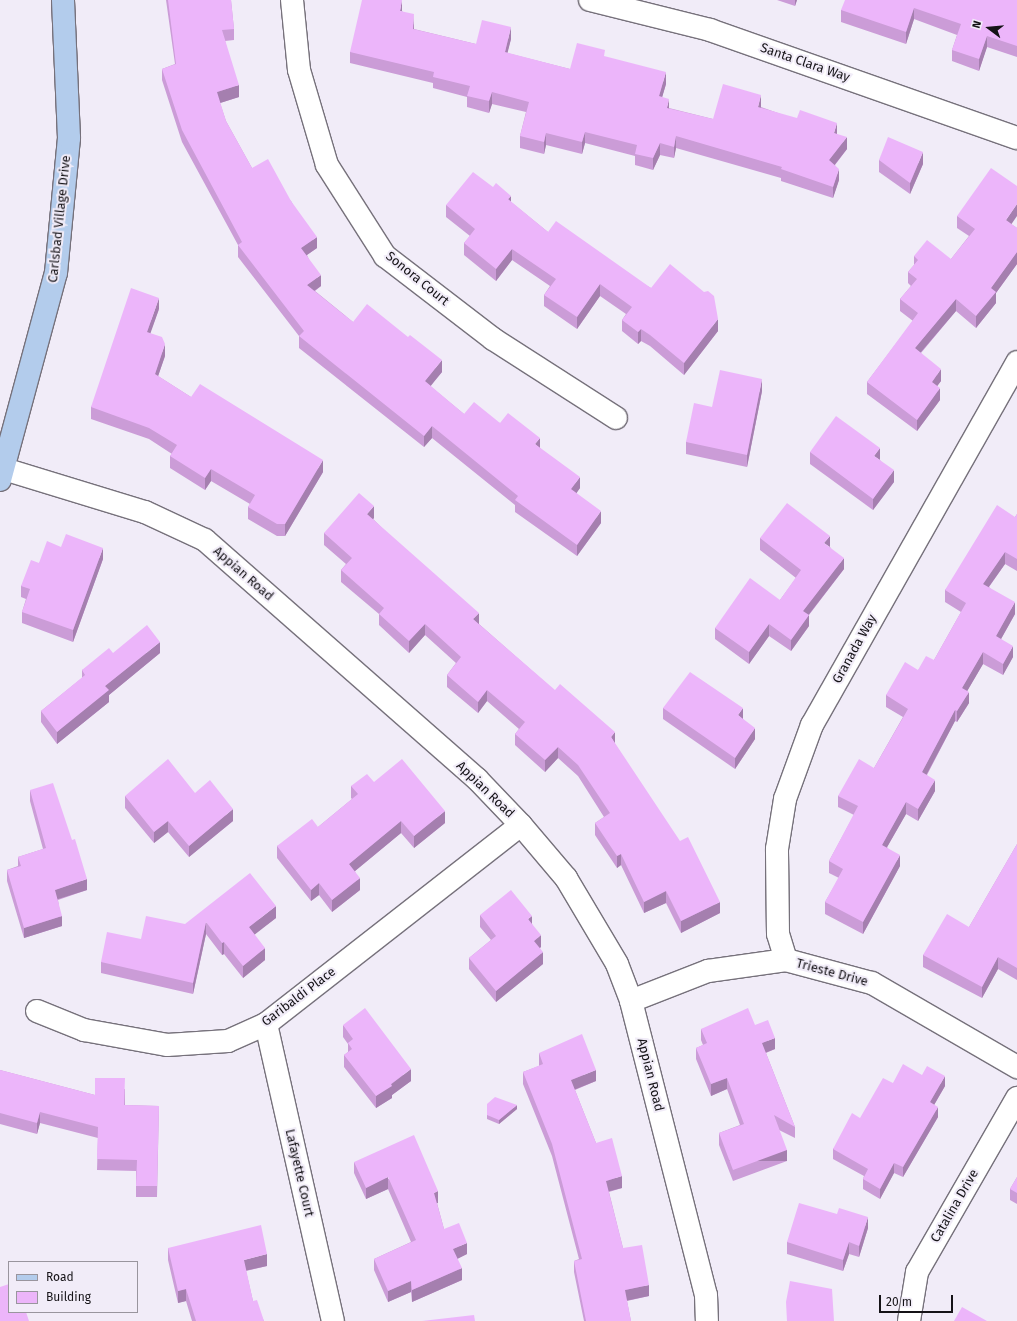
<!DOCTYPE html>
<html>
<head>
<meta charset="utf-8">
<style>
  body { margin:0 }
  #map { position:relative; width:1017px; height:1321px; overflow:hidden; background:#f1ecf8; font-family:"Fira Sans",sans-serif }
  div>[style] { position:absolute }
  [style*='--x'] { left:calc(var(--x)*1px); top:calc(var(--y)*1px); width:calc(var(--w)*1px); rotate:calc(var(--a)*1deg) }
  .roads { filter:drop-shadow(1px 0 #76717b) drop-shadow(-1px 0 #76717b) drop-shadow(0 1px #76717b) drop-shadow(0 -1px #76717b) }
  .minor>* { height:22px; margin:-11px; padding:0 11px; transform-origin:11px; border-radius:11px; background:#fff }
  .primary>* { height:22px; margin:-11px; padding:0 11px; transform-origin:11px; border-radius:11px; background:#b3ccec }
  .wall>* { inset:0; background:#cb9cd7 }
  .shaded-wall>* { inset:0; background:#a57faf; transform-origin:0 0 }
  .building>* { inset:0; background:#ecb5fa }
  span { translate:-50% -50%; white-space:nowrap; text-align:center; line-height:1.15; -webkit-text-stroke:4px #f1ecf8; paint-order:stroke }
  .street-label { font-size:13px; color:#151317 }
  .legend { position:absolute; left:8px; top:1261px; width:130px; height:52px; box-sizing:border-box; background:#f1ecf8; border:1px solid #99959e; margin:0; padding:5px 7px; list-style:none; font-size:12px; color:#151317 }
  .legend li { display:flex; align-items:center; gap:8px; height:20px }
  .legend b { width:20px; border:1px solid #99959e }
  .north { position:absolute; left:969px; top:8px; width:40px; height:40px; -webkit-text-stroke:3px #f1ecf8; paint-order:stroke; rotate:286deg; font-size:11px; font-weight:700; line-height:16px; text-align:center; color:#151317 }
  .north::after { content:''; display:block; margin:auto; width:14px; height:18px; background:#151317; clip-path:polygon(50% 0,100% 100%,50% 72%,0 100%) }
  .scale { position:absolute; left:879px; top:1295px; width:74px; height:18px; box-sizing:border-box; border:2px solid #151317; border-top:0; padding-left:5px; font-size:12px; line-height:14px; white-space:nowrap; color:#151317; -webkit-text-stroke:3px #f1ecf8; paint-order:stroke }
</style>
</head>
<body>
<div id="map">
  <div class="roads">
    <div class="minor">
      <i style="--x:292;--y:0;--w:70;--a:84.3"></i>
      <i style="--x:299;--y:70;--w:99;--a:73.6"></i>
      <i style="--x:327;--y:165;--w:108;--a:57.5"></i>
      <i style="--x:385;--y:256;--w:136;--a:37.5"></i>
      <i style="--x:493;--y:339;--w:146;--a:32.7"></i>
      <i style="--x:590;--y:0;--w:124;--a:14"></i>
      <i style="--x:710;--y:30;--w:325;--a:19.4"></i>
      <i style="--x:4;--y:469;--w:147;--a:17"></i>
      <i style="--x:145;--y:512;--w:66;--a:25"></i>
      <i style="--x:205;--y:540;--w:362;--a:41.3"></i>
      <i style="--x:477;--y:779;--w:64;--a:46.3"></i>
      <i style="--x:521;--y:825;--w:70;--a:49.7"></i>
      <i style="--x:566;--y:878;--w:100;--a:59.3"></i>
      <i style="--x:617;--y:964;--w:40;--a:69"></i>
      <i style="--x:631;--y:1001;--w:303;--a:75.7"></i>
      <i style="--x:706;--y:1295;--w:26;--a:88"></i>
      <i style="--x:786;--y:960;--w:27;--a:-107"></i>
      <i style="--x:778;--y:934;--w:85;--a:-90.7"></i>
      <i style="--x:777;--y:849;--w:51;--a:-80.9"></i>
      <i style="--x:785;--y:799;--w:79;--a:-70"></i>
      <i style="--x:812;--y:725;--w:417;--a:-60.5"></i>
      <i style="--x:631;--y:1001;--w:83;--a:-21.3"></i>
      <i style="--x:708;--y:971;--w:79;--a:-8"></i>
      <i style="--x:786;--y:960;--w:89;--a:15"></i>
      <i style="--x:872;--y:983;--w:168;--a:30.1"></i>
      <i style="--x:37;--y:1011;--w:51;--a:22"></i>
      <i style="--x:84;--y:1030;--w:84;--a:10.2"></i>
      <i style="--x:167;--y:1045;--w:61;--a:-3.8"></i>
      <i style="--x:228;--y:1041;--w:42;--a:-24.1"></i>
      <i style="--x:266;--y:1024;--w:323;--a:-38"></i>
      <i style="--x:266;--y:1024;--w:304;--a:77.3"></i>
      <i style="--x:909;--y:1321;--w:50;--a:-80.7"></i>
      <i style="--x:917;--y:1272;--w:201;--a:-60.1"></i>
    </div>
    <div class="primary">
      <i style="--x:0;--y:480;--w:214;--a:-74.9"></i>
      <i style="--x:56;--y:273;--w:136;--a:-84.5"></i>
      <i style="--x:69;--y:138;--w:138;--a:-92.5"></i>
    </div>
  </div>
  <div class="wall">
    <i style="clip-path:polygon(166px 0,231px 0,234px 29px,234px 40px,225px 41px,239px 97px,220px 103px,226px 121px,252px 168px,291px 201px,317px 248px,307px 255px,321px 286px,315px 291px,353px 322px,442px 372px,430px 386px,464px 414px,500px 423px,540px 448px,580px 488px,576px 493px,601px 523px,577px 556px,515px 512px,515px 505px,432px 438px,424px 447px,299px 348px,299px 336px,238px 257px,238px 245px,182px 142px,162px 80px,162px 69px,175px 64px)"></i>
    <i style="clip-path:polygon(777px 0,797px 0,795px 6px)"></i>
    <i style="clip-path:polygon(1017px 0,1017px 57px,987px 47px,979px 71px,952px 61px,952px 50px,957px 35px,914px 19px,906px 44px,841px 22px,841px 10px)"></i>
    <i style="clip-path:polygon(402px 11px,414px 25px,414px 29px,476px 44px,511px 39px,507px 53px,570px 69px,605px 57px,666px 84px,662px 97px,669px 108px,713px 119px,761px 107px,837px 134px,847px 149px,835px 165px,839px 180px,833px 198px,781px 181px,781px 178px,676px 148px,674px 158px,660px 155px,653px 170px,635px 165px,635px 156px,585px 143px,582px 154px,546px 145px,544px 154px,520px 148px,520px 136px,526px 112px,492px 104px,489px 113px,467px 107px,467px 97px,433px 88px,433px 83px,350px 63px,350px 52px)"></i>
    <i style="clip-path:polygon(879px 160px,923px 164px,910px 194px,879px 172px)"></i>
    <i style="clip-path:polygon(511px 202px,548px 232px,651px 288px,718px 331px,684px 375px,650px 346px,641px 341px,638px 344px,622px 331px,622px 320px,626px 314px,600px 296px,577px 329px,544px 306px,544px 295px,550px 286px,512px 260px,496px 281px,464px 255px,464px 243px,470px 236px,446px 217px,446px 205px)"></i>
    <i style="clip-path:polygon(957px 216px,1011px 224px,1017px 228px,1017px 264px,996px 293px,996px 303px,976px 328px,956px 311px,921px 353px,941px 381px,937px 386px,940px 400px,917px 431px,867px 394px,867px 382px,913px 321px,900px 311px,900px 299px,911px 286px,908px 283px,908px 272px,914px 265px,914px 256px,951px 259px,969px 236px,957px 228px)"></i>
    <i style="clip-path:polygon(159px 309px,150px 333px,165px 356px,158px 376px,191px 397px,323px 472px,285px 536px,277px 536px,248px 519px,248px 507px,250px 504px,211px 481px,205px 490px,170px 468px,170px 456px,172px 454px,149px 439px,91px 419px,91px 407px)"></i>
    <i style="clip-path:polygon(762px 391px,747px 467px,686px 454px,686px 442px,712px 407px)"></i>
    <i style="clip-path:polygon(810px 452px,880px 460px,894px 482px,873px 510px,810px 464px)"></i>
    <i style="clip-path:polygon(1017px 514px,1017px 571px,1005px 564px,989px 587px,1015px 614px,1001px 639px,1013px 657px,1003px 675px,983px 664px,967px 691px,969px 703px,957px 722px,955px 721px,927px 775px,935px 791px,918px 821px,906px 814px,887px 847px,900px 866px,863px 934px,825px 914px,825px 902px,839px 878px,829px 873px,829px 861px,854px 815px,838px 807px,838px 796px,874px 768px,903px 717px,886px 707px,886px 695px,918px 670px,934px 660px,961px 612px,945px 602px,945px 590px,1015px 517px)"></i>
    <i style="clip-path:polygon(374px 518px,373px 519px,479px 624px,615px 744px,720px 913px,681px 933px,666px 903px,644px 913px,621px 865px,617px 868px,595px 835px,595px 823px,604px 817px,578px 776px,558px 758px,545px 772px,515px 745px,515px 734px,519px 729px,487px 701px,478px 713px,447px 687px,447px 675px,456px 663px,425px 635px,409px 653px,379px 625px,379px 614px,341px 582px,341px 570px,346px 564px,324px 545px,324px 533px)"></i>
    <i style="clip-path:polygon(760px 538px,830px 547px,844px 569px,809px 615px,809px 626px,791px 651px,769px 636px,749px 664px,715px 639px,715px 628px,780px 600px,796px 578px,760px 550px)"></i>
    <i style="clip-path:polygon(61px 547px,103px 559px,73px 642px,22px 623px,22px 612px,26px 599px,21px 597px,21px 586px,39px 563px)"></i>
    <i style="clip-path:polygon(113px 653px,160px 653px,109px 695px,109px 702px,57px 744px,41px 722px,41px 711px,82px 678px,82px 670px)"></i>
    <i style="clip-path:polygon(663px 708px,743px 719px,755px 739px,735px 769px,663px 719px)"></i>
    <i style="clip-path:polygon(374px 782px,445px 823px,414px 848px,401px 833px,355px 871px,360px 890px,332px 912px,319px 895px,311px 901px,277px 858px,277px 846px,318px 827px,352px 799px,351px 798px,351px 786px)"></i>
    <i style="clip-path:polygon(30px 790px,87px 890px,58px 900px,62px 926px,24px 938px,7px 881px,7px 870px,18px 866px,18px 857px,43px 849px,30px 801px)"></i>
    <i style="clip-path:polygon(195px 793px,233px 821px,189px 857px,168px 832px,154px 843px,125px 808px,125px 796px)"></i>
    <i style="clip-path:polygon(1017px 844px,1017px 980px,998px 969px,982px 998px,923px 967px,923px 955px,969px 927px)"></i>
    <i style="clip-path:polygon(480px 915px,532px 924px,541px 947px,540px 948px,543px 964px,496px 1002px,469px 969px,469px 958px,491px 940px,480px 927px)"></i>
    <i style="clip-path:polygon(276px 918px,254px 934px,265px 960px,243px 978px,224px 954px,222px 955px,206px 934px,193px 994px,101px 973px,101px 962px,141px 939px,185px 924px)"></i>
    <i style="clip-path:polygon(343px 1025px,411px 1081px,392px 1095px,392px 1098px,376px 1108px,344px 1067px,344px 1055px,348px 1052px,348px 1044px,343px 1037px)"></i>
    <i style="clip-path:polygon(755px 1025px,775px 1049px,766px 1053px,795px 1127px,795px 1138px,779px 1130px,787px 1161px,733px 1181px,719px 1145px,719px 1133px,740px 1125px,727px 1089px,711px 1096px,696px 1059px,696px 1048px,703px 1045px,701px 1040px,701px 1029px)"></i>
    <i style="clip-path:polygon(539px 1053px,596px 1081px,575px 1090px,596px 1143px,622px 1188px,609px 1192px,623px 1248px,649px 1296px,627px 1301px,631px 1321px,584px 1321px,574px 1272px,574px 1261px,579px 1259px,552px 1156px,523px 1084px,523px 1072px,539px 1066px)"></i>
    <i style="clip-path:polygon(0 1070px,95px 1095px,125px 1089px,125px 1105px,159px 1106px,157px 1197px,136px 1197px,136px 1171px,97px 1170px,98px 1138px,40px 1123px,37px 1134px,0 1124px)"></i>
    <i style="clip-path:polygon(922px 1075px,945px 1086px,934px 1105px,938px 1117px,903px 1177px,894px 1173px,880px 1199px,863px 1189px,863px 1179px,864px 1176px,833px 1159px,833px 1149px,893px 1083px)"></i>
    <i style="clip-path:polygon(487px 1104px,517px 1109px,499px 1124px,487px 1119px)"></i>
    <i style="clip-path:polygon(354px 1162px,438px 1203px,437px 1203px,444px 1229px,467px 1254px,457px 1259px,462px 1280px,412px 1302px,411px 1292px,388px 1302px,374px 1270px,374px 1259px,411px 1242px,388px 1189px,366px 1199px,354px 1173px)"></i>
    <i style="clip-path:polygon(1017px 1177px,1017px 1204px,1010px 1200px,1010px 1189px)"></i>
    <i style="clip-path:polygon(837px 1214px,868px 1228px,859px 1257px,849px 1254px,843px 1271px,787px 1254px,787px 1242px)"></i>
    <i style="clip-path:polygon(168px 1248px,267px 1266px,246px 1271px,253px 1301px,264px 1321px,192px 1321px,186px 1301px,178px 1303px,168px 1260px)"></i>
  </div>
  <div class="shaded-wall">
    <i style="clip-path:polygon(402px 0,402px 11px,400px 11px)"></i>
    <i style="clip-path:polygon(795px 0,797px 0,795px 6px)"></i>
    <i style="clip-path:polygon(914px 8px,914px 19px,906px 44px,906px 32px)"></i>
    <i style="clip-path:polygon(414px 14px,414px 25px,413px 40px,413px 29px)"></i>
    <i style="clip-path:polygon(511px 27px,511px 39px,505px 63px,505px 52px)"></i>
    <i style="clip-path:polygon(987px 36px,987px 47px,979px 71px,979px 59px)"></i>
    <i style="clip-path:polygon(666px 72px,666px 84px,659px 108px,659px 96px)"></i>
    <i style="clip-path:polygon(239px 85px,239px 97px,217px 104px,217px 92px)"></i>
    <i style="clip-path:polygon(492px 92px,492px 104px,489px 113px,489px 101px)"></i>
    <i style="clip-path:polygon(761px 95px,761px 107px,758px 118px,758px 107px)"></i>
    <i style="clip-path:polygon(669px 99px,669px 110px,667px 108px)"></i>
    <i style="clip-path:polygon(837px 123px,837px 135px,834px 133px)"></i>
    <i style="clip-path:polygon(585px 132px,585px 143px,582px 154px,582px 142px)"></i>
    <i style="clip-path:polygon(546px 133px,546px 145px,544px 154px,544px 142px)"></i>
    <i style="clip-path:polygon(676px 136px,676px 148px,674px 158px,674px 147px)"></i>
    <i style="clip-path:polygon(847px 137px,847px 149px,829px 172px,829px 160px)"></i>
    <i style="clip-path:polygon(660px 143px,660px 155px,653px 170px,653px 158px)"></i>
    <i style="clip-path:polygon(923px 152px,923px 164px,910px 194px,910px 183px)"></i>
    <i style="clip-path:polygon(839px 169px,839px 180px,833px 198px,833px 187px)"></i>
    <i style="clip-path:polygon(511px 196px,511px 208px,508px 199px)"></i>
    <i style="clip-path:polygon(1017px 204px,1017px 216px,1006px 232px,1006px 220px)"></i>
    <i style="clip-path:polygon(317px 237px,317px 248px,301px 259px,301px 248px)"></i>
    <i style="clip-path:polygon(512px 249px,512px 260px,496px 281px,496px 269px)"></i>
    <i style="clip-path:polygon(1017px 252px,1017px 264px,996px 293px,996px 303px,976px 328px,976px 316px,991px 288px)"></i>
    <i style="clip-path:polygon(321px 275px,321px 286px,307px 296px,307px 285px)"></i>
    <i style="clip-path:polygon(600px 284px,600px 296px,577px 329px,577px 317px)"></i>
    <i style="clip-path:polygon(159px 298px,159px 309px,147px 343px,147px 332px)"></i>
    <i style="clip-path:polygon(956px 299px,956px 311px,915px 359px,915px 348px)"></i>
    <i style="clip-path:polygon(718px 319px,718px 331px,684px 375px,684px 363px)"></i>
    <i style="clip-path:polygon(641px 329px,641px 341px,638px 344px,638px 332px)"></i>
    <i style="clip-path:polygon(165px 344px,165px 356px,155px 385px,155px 374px)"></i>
    <i style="clip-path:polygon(442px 360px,442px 372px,425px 393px,425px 381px)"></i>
    <i style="clip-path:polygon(941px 369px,941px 381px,932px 393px,932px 382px)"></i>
    <i style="clip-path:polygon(762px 379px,762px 391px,747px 467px,747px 455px)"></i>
    <i style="clip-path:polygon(940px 388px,940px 400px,917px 431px,917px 420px)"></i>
    <i style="clip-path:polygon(432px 426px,432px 438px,424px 447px,424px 436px)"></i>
    <i style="clip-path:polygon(540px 438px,540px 449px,535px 444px)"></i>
    <i style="clip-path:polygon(880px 448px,880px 460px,874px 456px)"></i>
    <i style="clip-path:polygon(323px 460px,323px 472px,285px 536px,285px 524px)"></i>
    <i style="clip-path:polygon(211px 469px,211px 481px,205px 490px,205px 478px)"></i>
    <i style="clip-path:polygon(894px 470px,894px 482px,873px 510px,873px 499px)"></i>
    <i style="clip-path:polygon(580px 477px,580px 488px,571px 501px,571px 489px)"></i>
    <i style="clip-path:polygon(374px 506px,374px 518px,367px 526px,367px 514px)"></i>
    <i style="clip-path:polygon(601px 511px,601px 523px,577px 556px,577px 545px)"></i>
    <i style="clip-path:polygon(830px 536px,830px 547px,824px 543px)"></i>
    <i style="clip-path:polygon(103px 548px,103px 559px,73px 642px,73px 630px)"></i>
    <i style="clip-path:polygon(1005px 552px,1005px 564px,983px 595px,983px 584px)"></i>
    <i style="clip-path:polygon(844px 558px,844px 569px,803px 622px,803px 611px)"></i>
    <i style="clip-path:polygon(1015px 602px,1015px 614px,996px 648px,996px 636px)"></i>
    <i style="clip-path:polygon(479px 613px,479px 625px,473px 619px)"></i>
    <i style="clip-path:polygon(809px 615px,809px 626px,791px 651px,791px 640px)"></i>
    <i style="clip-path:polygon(425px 624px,425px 635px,409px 653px,409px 641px)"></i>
    <i style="clip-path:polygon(769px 624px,769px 636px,749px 664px,749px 652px)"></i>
    <i style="clip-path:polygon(160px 642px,160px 653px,109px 695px,109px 702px,57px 744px,57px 732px,105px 686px)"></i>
    <i style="clip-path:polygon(1013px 646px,1013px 657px,1003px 675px,1003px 664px)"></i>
    <i style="clip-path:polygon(983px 652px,983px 664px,962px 700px,962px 688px)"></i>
    <i style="clip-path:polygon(487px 690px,487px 701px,478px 713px,478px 702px)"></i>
    <i style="clip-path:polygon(969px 692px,969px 703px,957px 722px,957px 711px)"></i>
    <i style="clip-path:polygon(743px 708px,743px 720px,738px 715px)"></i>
    <i style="clip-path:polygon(955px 710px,955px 721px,922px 783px,922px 772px)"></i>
    <i style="clip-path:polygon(755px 728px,755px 739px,735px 769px,735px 758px)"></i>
    <i style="clip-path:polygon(615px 732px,615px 744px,611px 737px)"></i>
    <i style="clip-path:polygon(558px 747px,558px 758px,545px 772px,545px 760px)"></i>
    <i style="clip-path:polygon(935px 780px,935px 791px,918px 821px,918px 809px)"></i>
    <i style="clip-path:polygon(906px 802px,906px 814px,882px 856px,882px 845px)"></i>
    <i style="clip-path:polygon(233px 809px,233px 821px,189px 857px,189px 846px)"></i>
    <i style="clip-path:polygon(445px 811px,445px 823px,414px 848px,414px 836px)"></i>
    <i style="clip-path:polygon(168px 821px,168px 832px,154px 843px,154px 832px)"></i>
    <i style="clip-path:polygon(401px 821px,401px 833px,349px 876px,349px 864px)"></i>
    <i style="clip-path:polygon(621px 854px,621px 865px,617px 868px,617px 856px)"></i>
    <i style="clip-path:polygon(900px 855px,900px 866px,863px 934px,863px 922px)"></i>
    <i style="clip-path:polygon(360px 878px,360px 890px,332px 912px,332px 900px)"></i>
    <i style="clip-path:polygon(87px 879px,87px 890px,55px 900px,55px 890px)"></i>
    <i style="clip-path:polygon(319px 883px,319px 895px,311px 901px,311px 890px)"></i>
    <i style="clip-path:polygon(666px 891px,666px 903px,644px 913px,644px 902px)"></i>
    <i style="clip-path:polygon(720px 902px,720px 913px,681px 933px,681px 921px)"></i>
    <i style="clip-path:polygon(276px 906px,276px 918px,249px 939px,249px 927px)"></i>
    <i style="clip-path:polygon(62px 916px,62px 926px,24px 938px,24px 928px)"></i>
    <i style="clip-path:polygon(532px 916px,532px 927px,528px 919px)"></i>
    <i style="clip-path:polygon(206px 922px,206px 934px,193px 994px,193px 983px)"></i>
    <i style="clip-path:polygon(541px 935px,541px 947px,534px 952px,534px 941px)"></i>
    <i style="clip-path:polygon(224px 942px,224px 954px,222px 955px,222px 943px)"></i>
    <i style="clip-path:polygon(265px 948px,265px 960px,243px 978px,243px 966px)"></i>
    <i style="clip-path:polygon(543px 952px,543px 964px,496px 1002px,496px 991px)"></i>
    <i style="clip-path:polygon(998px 957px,998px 969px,982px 998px,982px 987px)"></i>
    <i style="clip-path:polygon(775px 1038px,775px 1049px,762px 1054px,762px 1043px)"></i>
    <i style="clip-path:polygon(411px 1069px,411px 1081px,392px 1095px,392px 1098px,376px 1108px,376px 1096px)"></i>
    <i style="clip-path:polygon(596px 1070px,596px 1081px,571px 1091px,571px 1080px)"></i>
    <i style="clip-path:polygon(945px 1076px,945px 1086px,930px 1112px,930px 1102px)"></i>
    <i style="clip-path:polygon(727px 1078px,727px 1089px,711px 1096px,711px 1084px)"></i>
    <i style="clip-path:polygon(517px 1105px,517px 1109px,499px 1124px,499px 1120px)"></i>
    <i style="clip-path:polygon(938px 1107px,938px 1117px,903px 1177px,903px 1167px)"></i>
    <i style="clip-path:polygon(40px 1112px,40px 1123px,37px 1134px,37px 1123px)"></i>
    <i style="left:787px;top:1150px;width:11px;height:58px;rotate:90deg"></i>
    <i style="clip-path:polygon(894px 1163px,894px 1173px,880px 1199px,880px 1189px)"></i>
    <i style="clip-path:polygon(622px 1176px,622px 1188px,606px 1192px,606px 1181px)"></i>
    <i style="clip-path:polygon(388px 1177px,388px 1189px,366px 1199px,366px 1188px)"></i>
    <i style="clip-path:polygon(438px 1191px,438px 1203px,434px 1204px,434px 1193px)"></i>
    <i style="clip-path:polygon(868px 1217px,868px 1228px,859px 1257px,859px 1246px)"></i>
    <i style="clip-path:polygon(849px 1242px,849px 1254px,843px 1271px,843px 1260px)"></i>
    <i style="clip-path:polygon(467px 1243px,467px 1254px,453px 1261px,453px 1249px)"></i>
    <i style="clip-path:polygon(267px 1254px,267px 1266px,244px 1271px,244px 1260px)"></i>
    <i style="clip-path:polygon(462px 1268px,462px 1280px,412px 1302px,412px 1290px)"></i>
    <i style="clip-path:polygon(411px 1281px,411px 1292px,388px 1302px,388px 1291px)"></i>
    <i style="clip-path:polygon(649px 1285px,649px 1296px,625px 1301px,625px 1290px)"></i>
    <i style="clip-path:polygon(186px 1289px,186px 1301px,178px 1303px,178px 1291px)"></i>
  </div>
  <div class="building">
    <i style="clip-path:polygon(168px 0,231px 0,234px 29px,222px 30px,239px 85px,217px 92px,226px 121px,252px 168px,268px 159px,291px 201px,317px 237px,301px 248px,321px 275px,307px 285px,353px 322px,367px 304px,408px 337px,410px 335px,442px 360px,425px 381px,464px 414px,474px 402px,500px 423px,508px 413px,540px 438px,535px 444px,580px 477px,571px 489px,601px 511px,577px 545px,515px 500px,518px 496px,432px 426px,424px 436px,299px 336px,304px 331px,238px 245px,242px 242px,182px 130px,162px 69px,176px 64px)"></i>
    <i style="clip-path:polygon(362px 0,402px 0,400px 11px,414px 14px,413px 29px,476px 44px,482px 20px,511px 27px,505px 52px,570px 69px,577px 43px,605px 50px,604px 56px,666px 72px,659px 96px,669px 99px,667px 108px,713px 119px,723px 84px,761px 95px,758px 107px,797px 118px,800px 110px,837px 123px,834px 133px,847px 137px,829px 160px,839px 169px,833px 187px,781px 169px,782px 167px,676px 136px,674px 147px,660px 143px,653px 158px,635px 154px,637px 145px,585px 132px,582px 142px,546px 133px,544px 142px,520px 136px,529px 102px,492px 92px,489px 101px,467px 96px,470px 86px,433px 77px,434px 72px,350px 52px)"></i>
    <i style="clip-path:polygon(845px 0,1017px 0,1017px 46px,987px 36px,979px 59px,952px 50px,961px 24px,914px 8px,906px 32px,841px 10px)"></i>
    <i style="clip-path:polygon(888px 137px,923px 152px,910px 183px,879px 160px)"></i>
    <i style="clip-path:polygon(991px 168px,1017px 186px,1017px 204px,1006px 220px,1017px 228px,1017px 252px,991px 288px,996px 292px,976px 316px,956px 299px,915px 348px,941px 369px,932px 382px,940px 388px,917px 420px,867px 382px,918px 313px,900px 299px,917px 279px,908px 272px,918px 260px,914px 256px,927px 240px,951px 259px,975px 229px,957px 216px)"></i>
    <i style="clip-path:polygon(473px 172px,493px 187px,496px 183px,511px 196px,508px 199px,548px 232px,556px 221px,651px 288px,670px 264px,704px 292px,708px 291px,714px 296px,718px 319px,684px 363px,650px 335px,641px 329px,638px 332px,622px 320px,632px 307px,600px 284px,577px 317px,544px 295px,556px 279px,512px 249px,496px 269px,464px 243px,475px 229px,446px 205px)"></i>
    <i style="clip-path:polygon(131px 288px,159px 298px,147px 332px,162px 337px,165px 344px,155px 374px,191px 397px,200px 384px,323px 460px,285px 524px,277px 524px,248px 507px,255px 495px,211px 469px,205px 478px,170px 456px,177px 445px,149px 428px,91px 407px)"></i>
    <i style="clip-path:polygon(720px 370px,762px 379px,747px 455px,686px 442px,694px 403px,712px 407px)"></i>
    <i style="clip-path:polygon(836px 416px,880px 448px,874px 456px,894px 470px,873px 499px,810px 452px)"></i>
    <i style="clip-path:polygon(359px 493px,374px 506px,367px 514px,479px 613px,473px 619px,555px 690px,560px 684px,615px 732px,611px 737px,680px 841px,688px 837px,720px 902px,681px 921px,666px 891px,644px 902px,621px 854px,617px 856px,595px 823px,610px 813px,578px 765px,558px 747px,545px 760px,515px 734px,525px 722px,487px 690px,478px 702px,447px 675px,461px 657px,425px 624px,409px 641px,379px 614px,384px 608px,341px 570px,352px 558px,324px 533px)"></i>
    <i style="clip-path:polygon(787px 503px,830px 536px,824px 543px,844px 558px,803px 611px,809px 615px,791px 640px,769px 624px,749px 652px,715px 628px,750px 578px,780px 600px,801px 570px,760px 538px)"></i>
    <i style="clip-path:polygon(997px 505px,1015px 517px,1017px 514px,1017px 559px,1005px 552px,983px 584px,1015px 602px,996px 636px,1013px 646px,1003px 664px,983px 652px,962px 688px,969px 692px,957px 711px,955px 710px,922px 772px,935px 780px,918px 809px,906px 802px,882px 845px,900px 855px,863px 922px,825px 902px,843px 869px,829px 861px,858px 806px,838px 796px,859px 759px,874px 768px,908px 709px,886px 695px,905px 662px,918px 670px,926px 656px,934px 660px,966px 603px,945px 590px)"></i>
    <i style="clip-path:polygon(66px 534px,103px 548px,73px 630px,22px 612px,30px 589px,21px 586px,31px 560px,39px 563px,47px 541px,61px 547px)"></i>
    <i style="clip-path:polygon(147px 625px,160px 642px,105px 686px,109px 690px,57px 732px,41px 711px,85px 675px,82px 670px,109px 648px,113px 653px)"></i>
    <i style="clip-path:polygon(690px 672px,743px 708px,738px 715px,755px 728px,735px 758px,663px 708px)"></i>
    <i style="clip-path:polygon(168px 759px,195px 793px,210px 780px,233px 809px,189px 846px,168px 821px,154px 832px,125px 796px)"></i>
    <i style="clip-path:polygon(402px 759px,445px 811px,414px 836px,401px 821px,349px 864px,360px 878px,332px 900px,319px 883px,311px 890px,277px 846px,312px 819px,318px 827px,358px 794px,351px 786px,367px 774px,374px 782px)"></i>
    <i style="clip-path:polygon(53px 783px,72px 840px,75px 839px,87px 879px,55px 890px,62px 916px,24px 928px,7px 870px,21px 866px,18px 857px,46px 848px,30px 790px)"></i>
    <i style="clip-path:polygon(1017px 844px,1017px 968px,998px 957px,982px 987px,923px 955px,947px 914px,969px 927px)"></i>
    <i style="clip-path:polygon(250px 873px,276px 906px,249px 927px,265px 948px,243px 966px,224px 942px,222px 943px,206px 922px,193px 983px,101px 962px,107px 932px,141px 939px,146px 916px,185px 924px)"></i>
    <i style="clip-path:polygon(511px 890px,532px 916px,528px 919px,541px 935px,534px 941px,543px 952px,496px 991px,469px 958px,496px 936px,480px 915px)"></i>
    <i style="clip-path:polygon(365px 1008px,411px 1069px,391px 1084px,392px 1086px,376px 1096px,344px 1055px,352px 1049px,348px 1043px,353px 1039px,343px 1025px)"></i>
    <i style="clip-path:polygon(748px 1008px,755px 1025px,768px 1020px,775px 1038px,762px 1043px,795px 1127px,774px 1115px,787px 1150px,733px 1170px,719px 1133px,744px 1124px,727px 1078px,711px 1084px,696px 1048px,707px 1043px,701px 1029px)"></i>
    <i style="clip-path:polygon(582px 1034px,596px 1070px,571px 1080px,596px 1143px,612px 1138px,622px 1176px,606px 1181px,623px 1248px,642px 1245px,649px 1285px,625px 1290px,631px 1321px,586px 1321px,574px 1261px,582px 1259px,552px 1144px,523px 1072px,543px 1064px,539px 1053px)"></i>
    <i style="clip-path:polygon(903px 1064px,922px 1075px,927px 1066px,945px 1076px,930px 1102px,938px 1107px,903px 1167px,894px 1163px,880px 1189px,863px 1179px,868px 1169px,833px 1149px,852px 1113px,860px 1118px,883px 1078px,893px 1083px)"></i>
    <i style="clip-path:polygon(0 1070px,95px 1095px,95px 1078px,125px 1078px,124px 1105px,159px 1106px,157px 1186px,136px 1186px,137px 1160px,97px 1159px,98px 1127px,40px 1112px,37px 1123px,0 1113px)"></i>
    <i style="clip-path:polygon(495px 1097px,517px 1105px,499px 1120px,487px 1115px,487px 1104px)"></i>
    <i style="clip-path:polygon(414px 1135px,438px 1191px,434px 1193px,444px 1229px,459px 1223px,467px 1243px,453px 1249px,462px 1268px,412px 1290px,411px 1281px,388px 1291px,374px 1259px,416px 1240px,388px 1177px,366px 1188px,354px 1162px)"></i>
    <i style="clip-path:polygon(1017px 1177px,1017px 1193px,1010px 1189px)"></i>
    <i style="clip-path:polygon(799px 1203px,837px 1214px,839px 1208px,868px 1217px,859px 1246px,849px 1242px,843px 1260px,787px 1242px)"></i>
    <i style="clip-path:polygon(261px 1225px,267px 1254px,244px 1260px,253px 1301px,257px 1300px,264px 1321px,196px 1321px,186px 1289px,178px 1291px,168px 1248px)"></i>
    <i style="clip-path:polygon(790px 1281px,832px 1289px,834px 1321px,787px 1321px,786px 1302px)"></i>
    <i style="clip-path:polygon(9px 1284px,9px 1312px,26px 1312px,29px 1321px,0 1321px,0 1287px)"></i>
    <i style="clip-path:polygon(962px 1307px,987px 1321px,954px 1321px)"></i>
    <i style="clip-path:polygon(474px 1315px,475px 1321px,422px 1321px)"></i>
  </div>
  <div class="street-label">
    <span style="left:805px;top:63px;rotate:19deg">Santa Clara Way</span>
    <span style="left:60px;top:219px;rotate:-84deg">Carlsbad Village Drive</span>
    <span style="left:417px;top:279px;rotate:39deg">Sonora Court</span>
    <span style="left:243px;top:574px;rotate:41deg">Appian Road</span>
    <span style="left:855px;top:649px;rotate:-61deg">Granada Way</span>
    <span style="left:485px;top:790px;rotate:44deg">Appian Road</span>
    <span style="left:832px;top:973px;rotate:15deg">Trieste Drive</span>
    <span style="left:299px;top:997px;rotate:-37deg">Garibaldi Place</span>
    <span style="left:650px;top:1075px;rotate:76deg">Appian Road</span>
    <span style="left:299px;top:1173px;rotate:77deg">Lafayette Court</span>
    <span style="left:955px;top:1206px;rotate:-60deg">Catalina Drive</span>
  </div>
  <ul class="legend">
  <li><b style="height:5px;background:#b3ccec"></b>Road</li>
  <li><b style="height:11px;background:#ecb5fa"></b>Building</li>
  </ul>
  <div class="north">N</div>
  <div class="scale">20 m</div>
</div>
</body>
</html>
